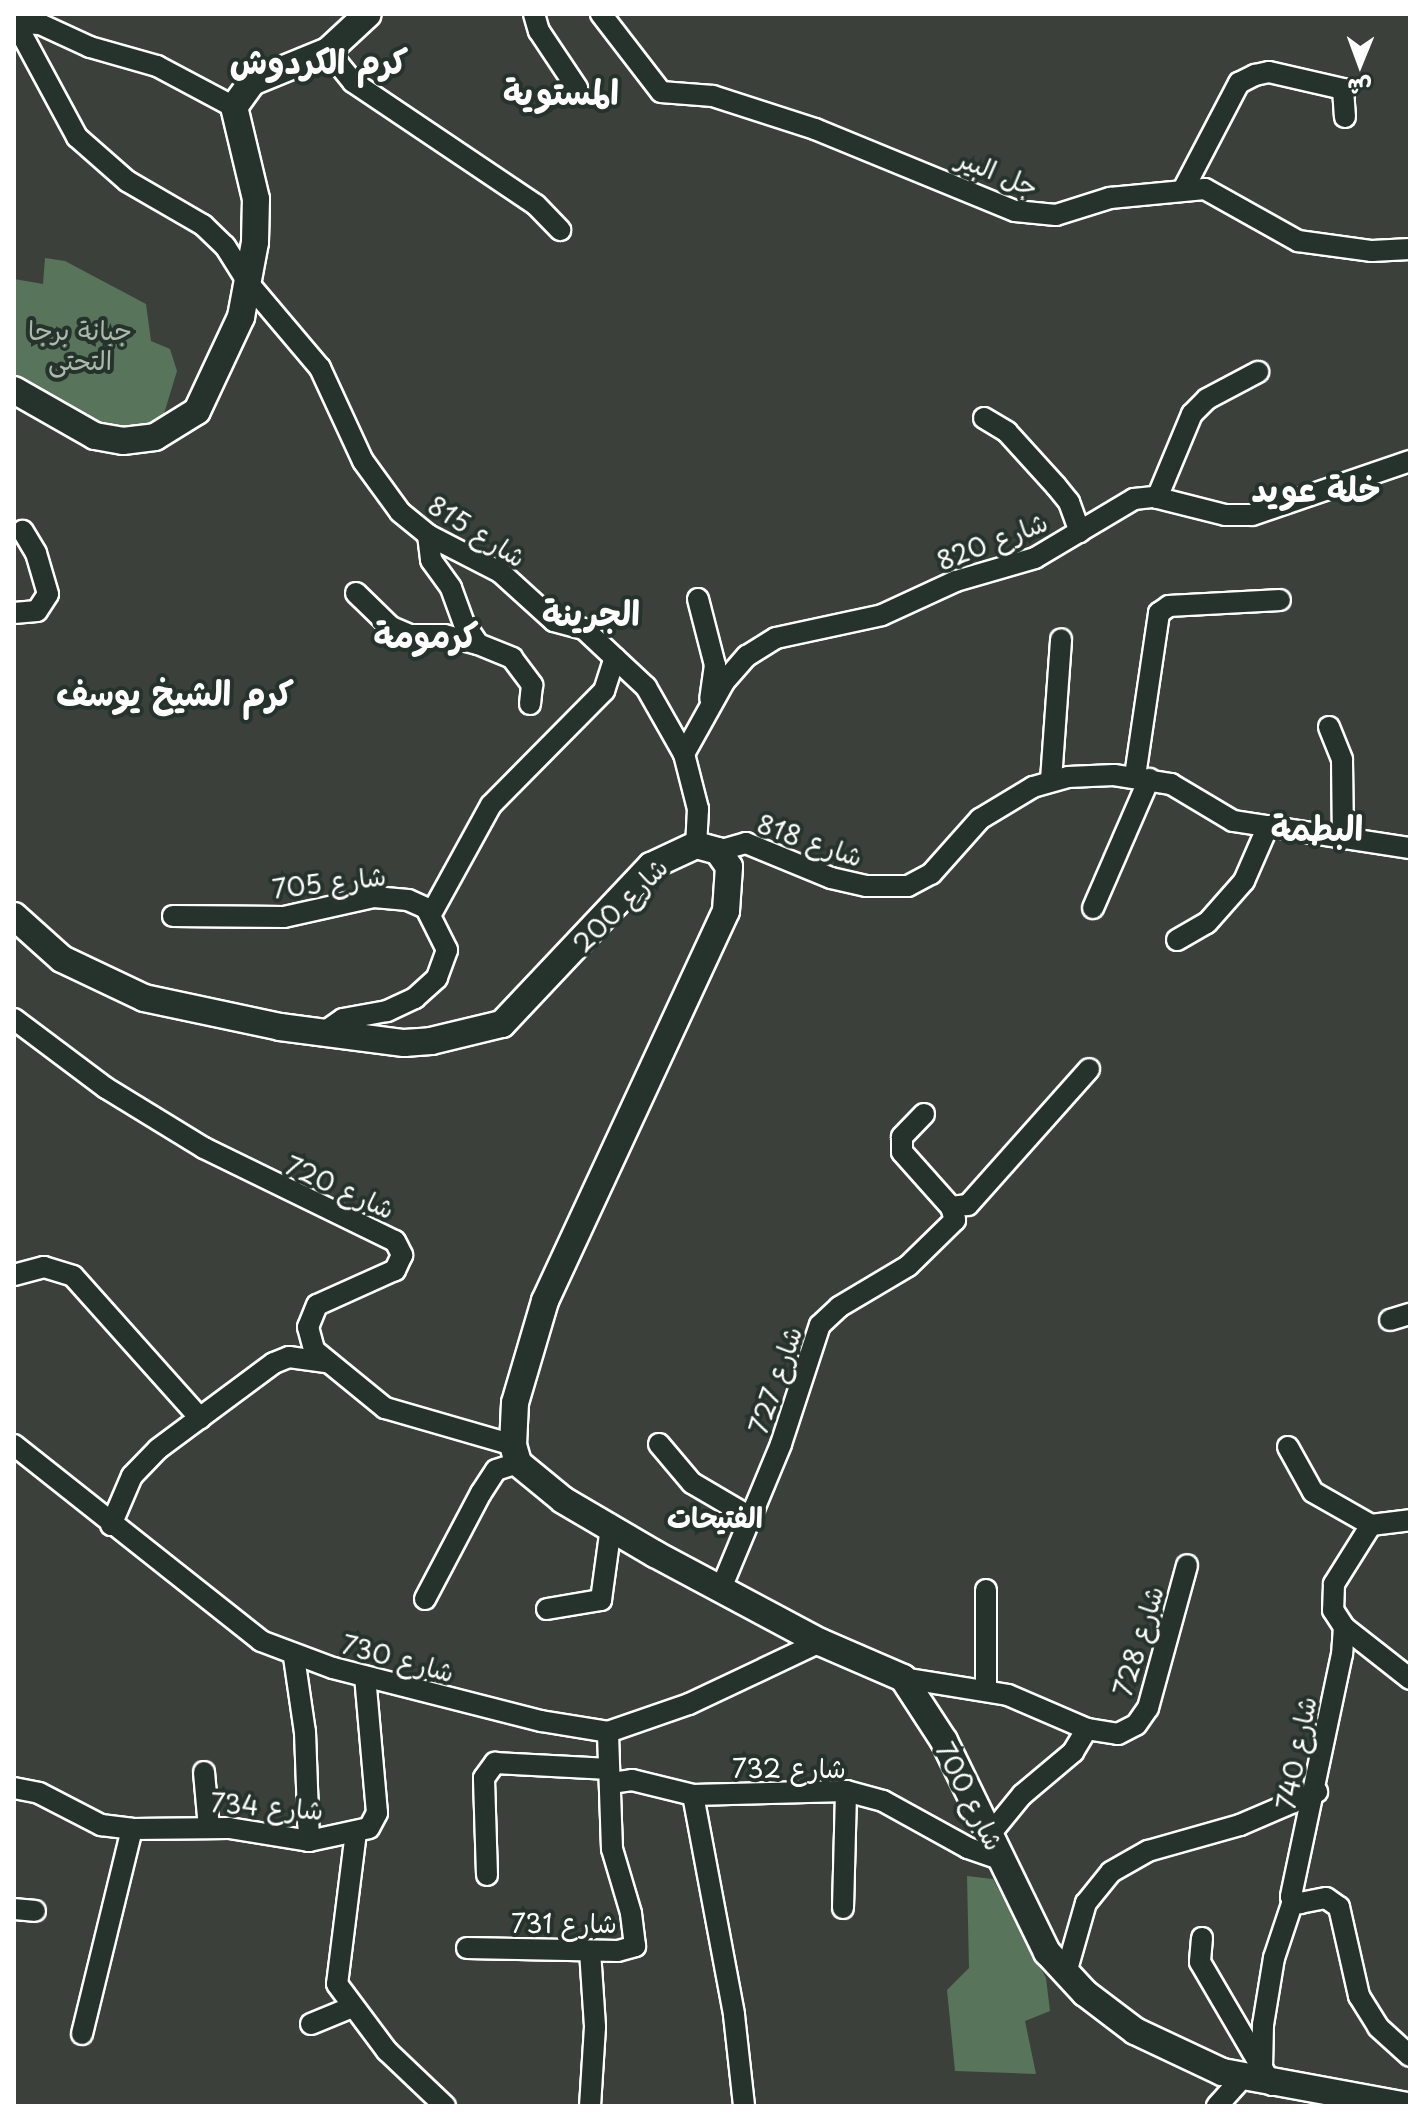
<!DOCTYPE html>
<html>
<head>
<meta charset="utf-8">
<style>
  body { margin:0 }
  #map { position:relative; width:1424px; height:2120px; overflow:hidden; background:#3b413a; font-family:"Playpen Sans","Playpen Sans Arabic",sans-serif }
  div>[style] { position:absolute }
  [style*='--x'] { left:calc(var(--x)*1px); top:calc(var(--y)*1px); width:calc(var(--w)*1px); rotate:calc(var(--a)*1deg) }
  .green>* { inset:0; background:#58745a }
  .roads { filter:drop-shadow(2px 0 #fff) drop-shadow(-2px 0 #fff) drop-shadow(0 2px #fff) drop-shadow(0 -2px #fff) }
  .minor>* { height:20px; margin:-10px; padding:0 10px; transform-origin:10px; border-radius:10px; background:#26332d }
  .major>* { height:26px; margin:-13px; padding:0 13px; transform-origin:13px; border-radius:13px; background:#26332d }
  span { translate:-50% -50%; white-space:nowrap; text-align:center; line-height:1.15; -webkit-text-stroke:8px #26332d; paint-order:stroke }
  .street-label { font-size:26px; color:#fff }
  .park-label { font-size:26px; color:#acbaac }
  .neighbourhood-label { font-size:28px; color:#fff; font-weight:700 }
  .district-label { font-size:34px; color:#fff; font-weight:700 }
  .frame { position:absolute; inset:0; border:16px solid #fff; pointer-events:none }
  .north { position:absolute; left:1320px; top:24px; width:80px; height:80px; -webkit-text-stroke:6px #26332d; paint-order:stroke; rotate:181deg; font-size:22px; font-weight:700; line-height:32px; text-align:center; color:#fff }
  .north::after { content:''; display:block; margin:auto; width:28px; height:36px; background:#fff; clip-path:polygon(50% 0,100% 100%,50% 72%,0 100%) }
</style>
</head>
<body>
<div id="map">
  <div class="green">
    <i style="clip-path:polygon(45px 258px,65px 261px,146px 304px,151px 341px,170px 349px,177px 371px,160px 427px,118px 434px,14px 382px,14px 279px,43px 284px)"></i>
    <i style="clip-path:polygon(967px 1876px,993px 1879px,1046px 1978px,1050px 2011px,1025px 2021px,1036px 2074px,955px 2071px,947px 1990px,969px 1968px)"></i>
  </div>
  <div class="roads">
    <div class="minor">
      <i style="--x:534;--y:14;--w:18;--a:74"></i>
      <i style="--x:539;--y:31;--w:69;--a:56.3"></i>
      <i style="--x:601;--y:14;--w:98;--a:52.4"></i>
      <i style="--x:661;--y:92;--w:52;--a:4.4"></i>
      <i style="--x:713;--y:96;--w:107;--a:17.9"></i>
      <i style="--x:815;--y:129;--w:216;--a:22.3"></i>
      <i style="--x:1015;--y:211;--w:41;--a:5.6"></i>
      <i style="--x:1056;--y:215;--w:57;--a:-17.5"></i>
      <i style="--x:1110;--y:198;--w:95;--a:-5.4"></i>
      <i style="--x:1205;--y:189;--w:107;--a:29.2"></i>
      <i style="--x:1298;--y:241;--w:75;--a:7.7"></i>
      <i style="--x:1372;--y:251;--w:38;--a:-3"></i>
      <i style="--x:14;--y:20;--w:133;--a:61.7"></i>
      <i style="--x:77;--y:137;--w:67;--a:41.3"></i>
      <i style="--x:127;--y:181;--w:88;--a:30.1"></i>
      <i style="--x:203;--y:225;--w:30;--a:44"></i>
      <i style="--x:225;--y:246;--w:45;--a:57.7"></i>
      <i style="--x:249;--y:284;--w:110;--a:49.8"></i>
      <i style="--x:320;--y:368;--w:102;--a:65.2"></i>
      <i style="--x:363;--y:461;--w:63;--a:54"></i>
      <i style="--x:400;--y:512;--w:36;--a:39"></i>
      <i style="--x:428;--y:535;--w:81;--a:27.2"></i>
      <i style="--x:500;--y:572;--w:73;--a:42.2"></i>
      <i style="--x:554;--y:621;--w:31;--a:15"></i>
      <i style="--x:584;--y:629;--w:85;--a:43.1"></i>
      <i style="--x:646;--y:687;--w:77;--a:60.4"></i>
      <i style="--x:684;--y:754;--w:57;--a:75.7"></i>
      <i style="--x:698;--y:809;--w:36;--a:93"></i>
      <i style="--x:19;--y:23;--w:21;--a:3"></i>
      <i style="--x:40;--y:24;--w:55;--a:24.7"></i>
      <i style="--x:90;--y:47;--w:70;--a:15.8"></i>
      <i style="--x:157;--y:66;--w:87;--a:28"></i>
      <i style="--x:328;--y:51;--w:40;--a:51"></i>
      <i style="--x:353;--y:82;--w:220;--a:33.9"></i>
      <i style="--x:536;--y:205;--w:35;--a:46"></i>
      <i style="--x:1184;--y:188;--w:119;--a:-62.4"></i>
      <i style="--x:1239;--y:83;--w:18;--a:-27"></i>
      <i style="--x:1255;--y:75;--w:14;--a:-12"></i>
      <i style="--x:1269;--y:72;--w:76;--a:12.9"></i>
      <i style="--x:1343;--y:89;--w:28;--a:86"></i>
      <i style="--x:984;--y:418;--w:27;--a:31"></i>
      <i style="--x:1007;--y:432;--w:73;--a:47.8"></i>
      <i style="--x:1056;--y:486;--w:21;--a:51"></i>
      <i style="--x:1069;--y:502;--w:32;--a:70"></i>
      <i style="--x:1157;--y:498;--w:91;--a:-67.4"></i>
      <i style="--x:1192;--y:414;--w:21;--a:-45"></i>
      <i style="--x:1207;--y:399;--w:58;--a:-27.9"></i>
      <i style="--x:428;--y:535;--w:25;--a:83"></i>
      <i style="--x:431;--y:560;--w:34;--a:54"></i>
      <i style="--x:451;--y:588;--w:37;--a:70"></i>
      <i style="--x:464;--y:623;--w:25;--a:56"></i>
      <i style="--x:478;--y:644;--w:37;--a:22"></i>
      <i style="--x:512;--y:658;--w:34;--a:53"></i>
      <i style="--x:532;--y:685;--w:19;--a:96"></i>
      <i style="--x:356;--y:593;--w:49;--a:44.2"></i>
      <i style="--x:391;--y:627;--w:21;--a:23"></i>
      <i style="--x:410;--y:635;--w:34;--a:0"></i>
      <i style="--x:444;--y:635;--w:35;--a:15"></i>
      <i style="--x:698;--y:599;--w:68;--a:75.6"></i>
      <i style="--x:715;--y:665;--w:34;--a:98"></i>
      <i style="--x:14;--y:613;--w:23;--a:-5"></i>
      <i style="--x:37;--y:611;--w:20;--a:-57"></i>
      <i style="--x:48;--y:594;--w:43;--a:-106.3"></i>
      <i style="--x:36;--y:553;--w:26;--a:-121"></i>
      <i style="--x:1329;--y:727;--w:35;--a:68"></i>
      <i style="--x:1342;--y:760;--w:79;--a:89.3"></i>
      <i style="--x:684;--y:754;--w:82;--a:-60.9"></i>
      <i style="--x:724;--y:682;--w:35;--a:-49"></i>
      <i style="--x:747;--y:656;--w:34;--a:-32"></i>
      <i style="--x:776;--y:638;--w:108;--a:-12.2"></i>
      <i style="--x:882;--y:615;--w:81;--a:-24.7"></i>
      <i style="--x:956;--y:581;--w:82;--a:-16.2"></i>
      <i style="--x:1035;--y:558;--w:115;--a:-30.8"></i>
      <i style="--x:1134;--y:499;--w:20;--a:-6"></i>
      <i style="--x:1154;--y:497;--w:73;--a:14.2"></i>
      <i style="--x:1225;--y:515;--w:27;--a:0"></i>
      <i style="--x:1252;--y:515;--w:167;--a:-18.9"></i>
      <i style="--x:1135;--y:776;--w:165;--a:-81.6"></i>
      <i style="--x:1159;--y:613;--w:12;--a:-35"></i>
      <i style="--x:1169;--y:606;--w:111;--a:-3.1"></i>
      <i style="--x:1051;--y:780;--w:141;--a:-85.9"></i>
      <i style="--x:718;--y:851;--w:29;--a:-16"></i>
      <i style="--x:746;--y:843;--w:92;--a:22.4"></i>
      <i style="--x:831;--y:878;--w:36;--a:13"></i>
      <i style="--x:866;--y:886;--w:42;--a:0"></i>
      <i style="--x:908;--y:886;--w:26;--a:-28"></i>
      <i style="--x:931;--y:874;--w:74;--a:-48.3"></i>
      <i style="--x:980;--y:819;--w:62;--a:-31.1"></i>
      <i style="--x:1033;--y:787;--w:36;--a:-16"></i>
      <i style="--x:1068;--y:777;--w:46;--a:-2.5"></i>
      <i style="--x:1114;--y:775;--w:58;--a:9"></i>
      <i style="--x:1171;--y:784;--w:72;--a:30.8"></i>
      <i style="--x:1233;--y:821;--w:179;--a:8.7"></i>
      <i style="--x:1093;--y:908;--w:141;--a:-66.5"></i>
      <i style="--x:431;--y:914;--w:124;--a:-61.2"></i>
      <i style="--x:491;--y:805;--w:161;--a:-45.3"></i>
      <i style="--x:604;--y:691;--w:35;--a:-72"></i>
      <i style="--x:173;--y:916;--w:111;--a:0.5"></i>
      <i style="--x:284;--y:917;--w:92;--a:-12.5"></i>
      <i style="--x:374;--y:897;--w:34;--a:5"></i>
      <i style="--x:408;--y:900;--w:20;--a:24"></i>
      <i style="--x:426;--y:908;--w:47;--a:63.4"></i>
      <i style="--x:447;--y:950;--w:30;--a:110"></i>
      <i style="--x:437;--y:978;--w:30;--a:138"></i>
      <i style="--x:415;--y:998;--w:31;--a:155"></i>
      <i style="--x:387;--y:1011;--w:45;--a:169.7"></i>
      <i style="--x:343;--y:1019;--w:24;--a:145"></i>
      <i style="--x:1177;--y:940;--w:34;--a:-30"></i>
      <i style="--x:1207;--y:923;--w:56;--a:-48.6"></i>
      <i style="--x:1244;--y:881;--w:60;--a:-66.4"></i>
      <i style="--x:14;--y:1019;--w:115;--a:36.9"></i>
      <i style="--x:106;--y:1088;--w:115;--a:31.5"></i>
      <i style="--x:204;--y:1148;--w:212;--a:26"></i>
      <i style="--x:395;--y:1241;--w:16;--a:63"></i>
      <i style="--x:402;--y:1255;--w:17;--a:115"></i>
      <i style="--x:395;--y:1270;--w:85;--a:155.8"></i>
      <i style="--x:317;--y:1305;--w:24;--a:112"></i>
      <i style="--x:308;--y:1327;--w:24;--a:75"></i>
      <i style="--x:314;--y:1350;--w:92;--a:39.2"></i>
      <i style="--x:385;--y:1408;--w:133;--a:16.1"></i>
      <i style="--x:924;--y:1114;--w:32;--a:134"></i>
      <i style="--x:902;--y:1137;--w:15;--a:90"></i>
      <i style="--x:902;--y:1152;--w:74;--a:48.3"></i>
      <i style="--x:14;--y:1275;--w:31;--a:-15"></i>
      <i style="--x:44;--y:1267;--w:30;--a:17"></i>
      <i style="--x:73;--y:1276;--w:191;--a:48.2"></i>
      <i style="--x:1390;--y:1320;--w:21;--a:-17"></i>
      <i style="--x:659;--y:1444;--w:51;--a:49.8"></i>
      <i style="--x:692;--y:1483;--w:69;--a:30.3"></i>
      <i style="--x:14;--y:1445;--w:315;--a:38.4"></i>
      <i style="--x:261;--y:1641;--w:77;--a:20.6"></i>
      <i style="--x:333;--y:1668;--w:215;--a:14.3"></i>
      <i style="--x:541;--y:1721;--w:68;--a:9.3"></i>
      <i style="--x:608;--y:1732;--w:86;--a:-19.1"></i>
      <i style="--x:689;--y:1704;--w:145;--a:-25.3"></i>
      <i style="--x:1288;--y:1447;--w:51;--a:60.9"></i>
      <i style="--x:1313;--y:1492;--w:67;--a:29.6"></i>
      <i style="--x:1371;--y:1525;--w:70;--a:122.1"></i>
      <i style="--x:1334;--y:1584;--w:26;--a:92"></i>
      <i style="--x:1333;--y:1610;--w:20;--a:57"></i>
      <i style="--x:1344;--y:1627;--w:27;--a:94"></i>
      <i style="--x:1342;--y:1654;--w:248;--a:101.9"></i>
      <i style="--x:1291;--y:1897;--w:11;--a:34"></i>
      <i style="--x:1300;--y:1903;--w:26;--a:-11"></i>
      <i style="--x:1326;--y:1898;--w:16;--a:35"></i>
      <i style="--x:1339;--y:1907;--w:91;--a:77.3"></i>
      <i style="--x:1359;--y:1996;--w:36;--a:58"></i>
      <i style="--x:1378;--y:2027;--w:43;--a:42.2"></i>
      <i style="--x:111;--y:1525;--w:53;--a:-66.8"></i>
      <i style="--x:132;--y:1476;--w:37;--a:-46"></i>
      <i style="--x:158;--y:1449;--w:144;--a:-36.6"></i>
      <i style="--x:274;--y:1363;--w:16;--a:-22"></i>
      <i style="--x:289;--y:1357;--w:37;--a:8"></i>
      <i style="--x:1371;--y:1525;--w:39;--a:-7"></i>
      <i style="--x:722;--y:1586;--w:154;--a:-67.4"></i>
      <i style="--x:781;--y:1444;--w:125;--a:-71.9"></i>
      <i style="--x:820;--y:1325;--w:26;--a:-43"></i>
      <i style="--x:839;--y:1307;--w:80;--a:-30.7"></i>
      <i style="--x:908;--y:1266;--w:66;--a:-44.4"></i>
      <i style="--x:955;--y:1220;--w:14;--a:-107"></i>
      <i style="--x:951;--y:1207;--w:17;--a:-7"></i>
      <i style="--x:968;--y:1205;--w:182;--a:-48.3"></i>
      <i style="--x:986;--y:1590;--w:100;--a:90"></i>
      <i style="--x:425;--y:1599;--w:120;--a:-62.2"></i>
      <i style="--x:481;--y:1493;--w:27;--a:-57"></i>
      <i style="--x:496;--y:1470;--w:23;--a:-18"></i>
      <i style="--x:547;--y:1609;--w:55;--a:-9.5"></i>
      <i style="--x:601;--y:1600;--w:74;--a:-82.2"></i>
      <i style="--x:1344;--y:1627;--w:84;--a:38.2"></i>
      <i style="--x:294;--y:1657;--w:76;--a:81.7"></i>
      <i style="--x:305;--y:1732;--w:109;--a:87.9"></i>
      <i style="--x:903;--y:1678;--w:106;--a:9.2"></i>
      <i style="--x:1008;--y:1695;--w:86;--a:23.3"></i>
      <i style="--x:1087;--y:1729;--w:31;--a:9"></i>
      <i style="--x:1118;--y:1734;--w:20;--a:-27"></i>
      <i style="--x:1136;--y:1725;--w:21;--a:-55"></i>
      <i style="--x:1148;--y:1708;--w:148;--a:-74.7"></i>
      <i style="--x:204;--y:1772;--w:56;--a:84.9"></i>
      <i style="--x:611;--y:1783;--w:21;--a:-8"></i>
      <i style="--x:632;--y:1780;--w:63;--a:13.8"></i>
      <i style="--x:693;--y:1795;--w:153;--a:-1.5"></i>
      <i style="--x:846;--y:1791;--w:38;--a:15"></i>
      <i style="--x:883;--y:1801;--w:97;--a:28.9"></i>
      <i style="--x:968;--y:1848;--w:36;--a:19"></i>
      <i style="--x:14;--y:1788;--w:25;--a:11"></i>
      <i style="--x:39;--y:1793;--w:70;--a:27.3"></i>
      <i style="--x:101;--y:1825;--w:31;--a:7"></i>
      <i style="--x:132;--y:1829;--w:97;--a:-0.6"></i>
      <i style="--x:229;--y:1828;--w:81;--a:9.2"></i>
      <i style="--x:309;--y:1841;--w:61;--a:-12.2"></i>
      <i style="--x:369;--y:1828;--w:17;--a:-62"></i>
      <i style="--x:377;--y:1813;--w:137;--a:-95"></i>
      <i style="--x:693;--y:1795;--w:224;--a:79.4"></i>
      <i style="--x:734;--y:2015;--w:92;--a:83.7"></i>
      <i style="--x:356;--y:1832;--w:153;--a:97.1"></i>
      <i style="--x:337;--y:1984;--w:84;--a:53.3"></i>
      <i style="--x:387;--y:2051;--w:80;--a:43.5"></i>
      <i style="--x:991;--y:1833;--w:49;--a:-50.8"></i>
      <i style="--x:1022;--y:1795;--w:67;--a:-40.1"></i>
      <i style="--x:1073;--y:1752;--w:27;--a:-59"></i>
      <i style="--x:487;--y:1875;--w:97;--a:-91.8"></i>
      <i style="--x:484;--y:1778;--w:19;--a:-54"></i>
      <i style="--x:495;--y:1763;--w:114;--a:3"></i>
      <i style="--x:843;--y:1908;--w:117;--a:-88.5"></i>
      <i style="--x:14;--y:1909;--w:21;--a:5"></i>
      <i style="--x:1202;--y:1938;--w:24;--a:95"></i>
      <i style="--x:1200;--y:1962;--w:123;--a:59.7"></i>
      <i style="--x:467;--y:1948;--w:151;--a:1.1"></i>
      <i style="--x:618;--y:1951;--w:18;--a:-16"></i>
      <i style="--x:635;--y:1946;--w:33;--a:-97"></i>
      <i style="--x:631;--y:1913;--w:67;--a:-106.5"></i>
      <i style="--x:612;--y:1849;--w:117;--a:-92"></i>
      <i style="--x:590;--y:1951;--w:76;--a:86.2"></i>
      <i style="--x:595;--y:2027;--w:79;--a:93.6"></i>
      <i style="--x:1066;--y:1973;--w:73;--a:-74.1"></i>
      <i style="--x:1086;--y:1903;--w:40;--a:-51"></i>
      <i style="--x:1111;--y:1872;--w:43;--a:-29.6"></i>
      <i style="--x:1148;--y:1851;--w:96;--a:-15.8"></i>
      <i style="--x:1240;--y:1825;--w:84;--a:-23.2"></i>
      <i style="--x:311;--y:2024;--w:44;--a:-22.5"></i>
      <i style="--x:82;--y:2034;--w:211;--a:-76.3"></i>
      <i style="--x:1272;--y:2085;--w:20;--a:-120"></i>
      <i style="--x:1262;--y:2068;--w:43;--a:-88.7"></i>
      <i style="--x:1263;--y:2025;--w:68;--a:-80.7"></i>
      <i style="--x:1274;--y:1958;--w:60;--a:-71.6"></i>
      <i style="--x:1217;--y:2106;--w:39;--a:-48"></i>
    </div>
    <div class="major">
      <i style="--x:14;--y:390;--w:93;--a:29.6"></i>
      <i style="--x:95;--y:436;--w:28;--a:10"></i>
      <i style="--x:123;--y:441;--w:32;--a:-7"></i>
      <i style="--x:155;--y:437;--w:49;--a:-31.8"></i>
      <i style="--x:197;--y:411;--w:104;--a:-64.9"></i>
      <i style="--x:241;--y:317;--w:76;--a:-79.4"></i>
      <i style="--x:255;--y:242;--w:43;--a:-88.7"></i>
      <i style="--x:256;--y:199;--w:95;--a:-103.4"></i>
      <i style="--x:234;--y:107;--w:31;--a:-54"></i>
      <i style="--x:252;--y:82;--w:82;--a:-22.2"></i>
      <i style="--x:328;--y:51;--w:54;--a:-42.8"></i>
      <i style="--x:14;--y:916;--w:64;--a:41.9"></i>
      <i style="--x:62;--y:959;--w:91;--a:25.4"></i>
      <i style="--x:144;--y:998;--w:139;--a:12"></i>
      <i style="--x:280;--y:1027;--w:125;--a:7.4"></i>
      <i style="--x:404;--y:1043;--w:27;--a:-4"></i>
      <i style="--x:431;--y:1041;--w:73;--a:-13.5"></i>
      <i style="--x:502;--y:1024;--w:217;--a:-46.7"></i>
      <i style="--x:651;--y:866;--w:50;--a:-25"></i>
      <i style="--x:696;--y:845;--w:23;--a:15"></i>
      <i style="--x:718;--y:851;--w:19;--a:55"></i>
      <i style="--x:729;--y:867;--w:44;--a:93.9"></i>
      <i style="--x:726;--y:911;--w:430;--a:114.9"></i>
      <i style="--x:545;--y:1301;--w:106;--a:106.4"></i>
      <i style="--x:515;--y:1403;--w:42;--a:92.7"></i>
      <i style="--x:513;--y:1445;--w:19;--a:74"></i>
      <i style="--x:518;--y:1463;--w:58;--a:39.4"></i>
      <i style="--x:563;--y:1500;--w:107;--a:30.4"></i>
      <i style="--x:655;--y:1554;--w:187;--a:28.1"></i>
      <i style="--x:820;--y:1642;--w:90;--a:23.4"></i>
      <i style="--x:903;--y:1678;--w:75;--a:56.9"></i>
      <i style="--x:944;--y:1741;--w:235;--a:64"></i>
      <i style="--x:1047;--y:1952;--w:56;--a:47.2"></i>
      <i style="--x:1085;--y:1993;--w:63;--a:37.2"></i>
      <i style="--x:1135;--y:2031;--w:96;--a:25.2"></i>
      <i style="--x:1222;--y:2072;--w:189;--a:10.4"></i>
    </div>
  </div>
  <div class="street-label">
    <span style="left:998px;top:172px;rotate:22deg">جل البير</span>
    <span style="left:477px;top:531px;rotate:32deg">شارع 815</span>
    <span style="left:992px;top:541px;rotate:-21deg">شارع 820</span>
    <span style="left:810px;top:840px;rotate:19deg">شارع 818</span>
    <span style="left:329px;top:882px;rotate:-7deg">شارع 705</span>
    <span style="left:620px;top:905px;rotate:-45deg">شارع 200</span>
    <span style="left:340px;top:1187px;rotate:24deg">شارع 720</span>
    <span style="left:775px;top:1380px;rotate:-71deg">شارع 727</span>
    <span style="left:1138px;top:1641px;rotate:-73deg">شارع 728</span>
    <span style="left:398px;top:1658px;rotate:15deg">شارع 730</span>
    <span style="left:1296px;top:1753px;rotate:-79deg">شارع 740</span>
    <span style="left:789px;top:1768px">شارع 732</span>
    <span style="left:970px;top:1796px;rotate:63deg">شارع 700</span>
    <span style="left:267px;top:1806px;rotate:4deg">شارع 734</span>
    <span style="left:564px;top:1923px">شارع 731</span>
  </div>
  <div class="park-label">
    <span style="left:80px;top:345px">جبانة برجا<br>التحتى</span>
  </div>
  <div class="neighbourhood-label">
    <span style="left:715px;top:1517px">الفتيحات</span>
  </div>
  <div class="district-label">
    <span style="left:319px;top:61px">كرم الكردوش</span>
    <span style="left:561px;top:92px">المستوية</span>
    <span style="left:1316px;top:489px">خلة عويد</span>
    <span style="left:591px;top:613px">الجرينة</span>
    <span style="left:426px;top:635px">كرمومة</span>
    <span style="left:175px;top:693px">كرم الشيخ يوسف</span>
    <span style="left:1317px;top:828px">البطمة</span>
  </div>
  <div class="frame"></div>
  <div class="north">ش</div>
</div>
</body>
</html>
